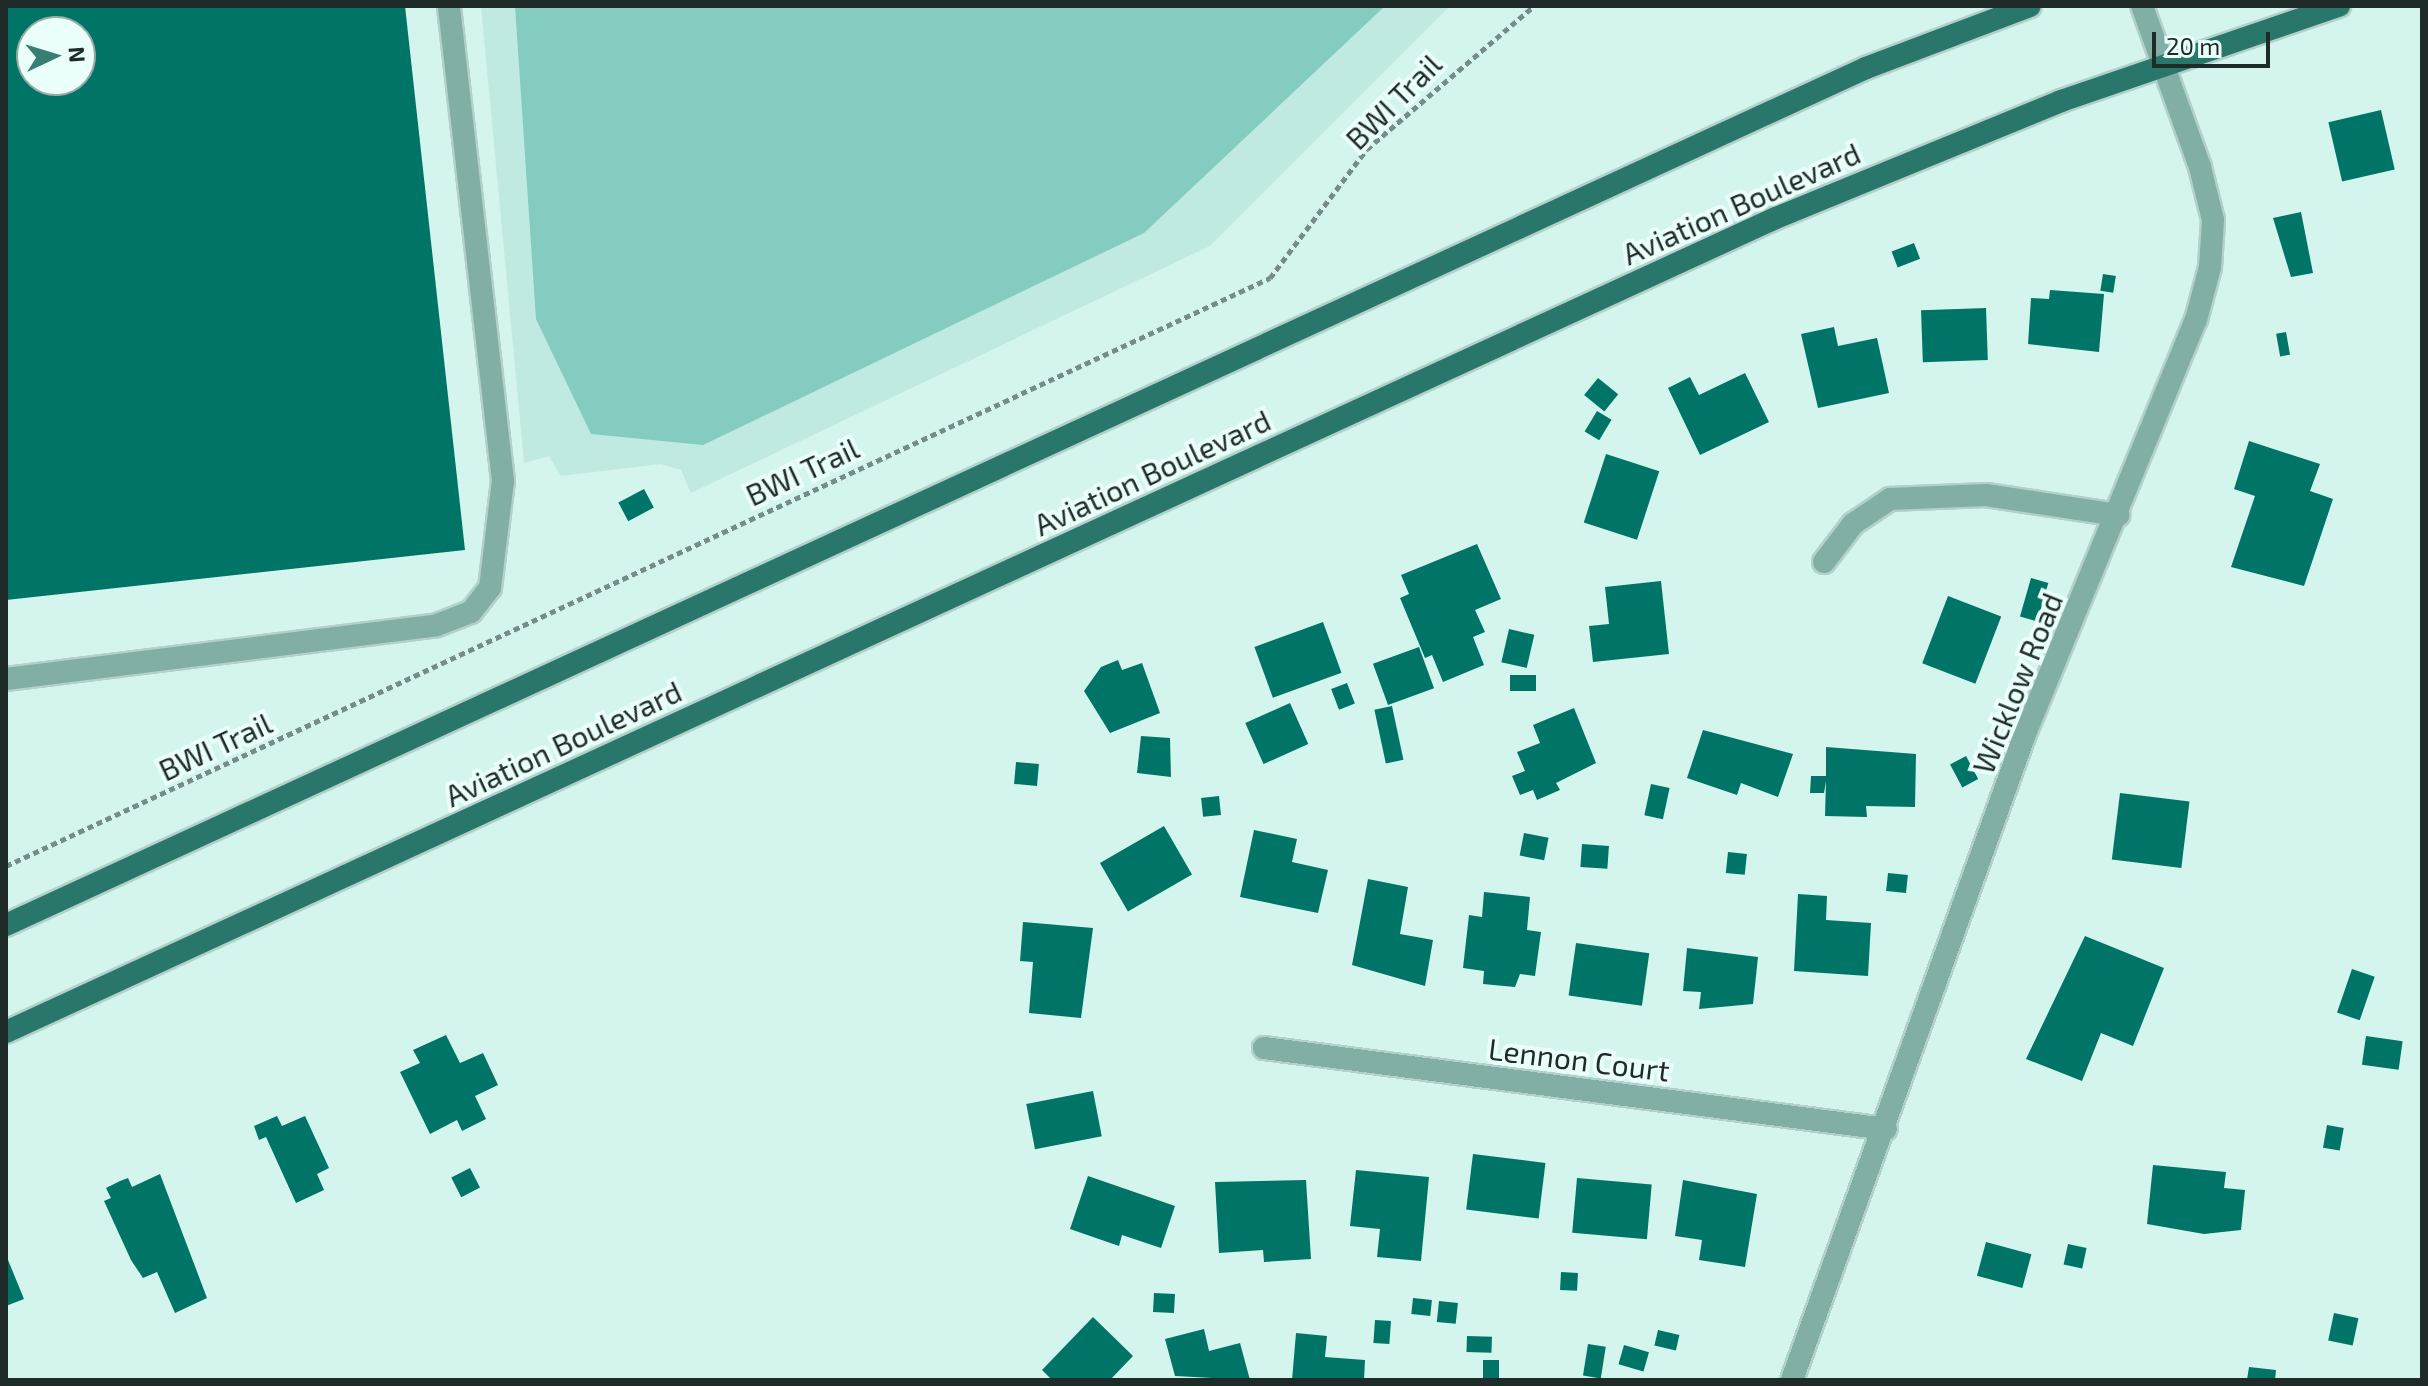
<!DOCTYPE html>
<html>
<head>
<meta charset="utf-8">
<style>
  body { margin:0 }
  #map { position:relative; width:2428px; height:1386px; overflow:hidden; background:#d4f5ee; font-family:"Exo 2",sans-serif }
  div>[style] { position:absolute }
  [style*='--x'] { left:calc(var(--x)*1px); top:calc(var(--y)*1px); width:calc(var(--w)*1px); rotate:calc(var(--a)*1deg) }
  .built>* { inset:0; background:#c0eae1 }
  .green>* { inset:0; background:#84ccbf }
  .building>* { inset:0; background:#007467; transform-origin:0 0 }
  .path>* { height:5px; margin-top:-2.5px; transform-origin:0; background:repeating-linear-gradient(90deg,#768c88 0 6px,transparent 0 10px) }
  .roads { filter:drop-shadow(2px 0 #b3d1cb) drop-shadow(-2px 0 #b3d1cb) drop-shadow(0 2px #b3d1cb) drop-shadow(0 -2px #b3d1cb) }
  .service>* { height:22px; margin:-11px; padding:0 11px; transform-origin:11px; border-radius:11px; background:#81afa6 }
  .minor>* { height:22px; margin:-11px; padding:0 11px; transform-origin:11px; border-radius:11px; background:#81afa6 }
  .primary>* { height:22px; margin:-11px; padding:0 11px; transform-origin:11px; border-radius:11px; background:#29766a }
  span { translate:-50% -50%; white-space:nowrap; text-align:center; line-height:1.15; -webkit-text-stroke:8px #ebfffa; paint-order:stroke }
  .street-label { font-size:30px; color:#1f2b29 }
  .frame { position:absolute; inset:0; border:8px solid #1f2b29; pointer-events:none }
  .north { position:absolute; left:16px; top:16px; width:80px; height:80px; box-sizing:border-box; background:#ebfffa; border:2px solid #99aaa6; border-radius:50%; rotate:86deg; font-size:22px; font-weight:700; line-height:32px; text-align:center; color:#1f2b29 }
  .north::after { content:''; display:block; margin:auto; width:28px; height:36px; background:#397e72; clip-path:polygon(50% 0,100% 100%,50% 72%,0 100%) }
  .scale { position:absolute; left:2152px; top:32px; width:118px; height:36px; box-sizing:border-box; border:4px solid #1f2b29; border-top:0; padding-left:10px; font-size:24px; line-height:28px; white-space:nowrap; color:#1f2b29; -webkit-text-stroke:6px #ebfffa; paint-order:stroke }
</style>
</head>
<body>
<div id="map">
  <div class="built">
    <i style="clip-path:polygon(481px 6px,1450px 6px,1210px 246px,691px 493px,681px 470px,661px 464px,561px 476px,549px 456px,524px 463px)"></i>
  </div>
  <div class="green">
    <i style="clip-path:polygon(515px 6px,1385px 6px,1144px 233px,703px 445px,591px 434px,536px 319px)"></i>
  </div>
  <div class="building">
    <i style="clip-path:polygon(evenodd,6px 6px,405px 6px,465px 550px,6px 600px,6px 6px,32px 32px,80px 32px,80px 80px,32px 80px,32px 32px)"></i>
    <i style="left:2381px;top:110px;width:61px;height:54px;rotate:77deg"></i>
    <i style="clip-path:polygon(2301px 212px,2313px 273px,2291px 277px,2273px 218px)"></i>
    <i style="left:1914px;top:243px;width:17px;height:24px;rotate:69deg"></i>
    <i style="left:2103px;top:274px;width:13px;height:17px;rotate:9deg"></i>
    <i style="clip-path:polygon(2050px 290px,2104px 294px,2099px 352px,2028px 344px,2031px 298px,2049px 299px)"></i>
    <i style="left:1986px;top:308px;width:52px;height:65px;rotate:88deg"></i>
    <i style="clip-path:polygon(1834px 327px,1838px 346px,1877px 338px,1889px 393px,1818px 408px,1801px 334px)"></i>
    <i style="left:2286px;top:332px;width:23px;height:10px;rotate:80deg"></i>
    <i style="clip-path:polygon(1745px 373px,1769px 422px,1700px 455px,1668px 388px,1690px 377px,1699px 395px)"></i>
    <i style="left:1598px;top:378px;width:26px;height:22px;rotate:39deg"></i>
    <i style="left:1597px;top:411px;width:17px;height:24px;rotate:31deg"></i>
    <i style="clip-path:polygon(2249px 441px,2320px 464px,2310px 491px,2333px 499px,2304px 586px,2231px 567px,2255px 496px,2234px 489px)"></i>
    <i style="left:1606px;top:454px;width:56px;height:72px;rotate:18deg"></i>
    <i style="left:644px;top:489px;width:21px;height:29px;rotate:62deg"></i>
    <i style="clip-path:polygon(1477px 544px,1501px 599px,1475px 610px,1485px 632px,1473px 637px,1484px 665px,1443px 682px,1432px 655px,1425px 658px,1400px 598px,1409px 594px,1401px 575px)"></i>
    <i style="left:2031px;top:578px;width:18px;height:40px;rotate:16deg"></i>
    <i style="clip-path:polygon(1661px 581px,1669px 654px,1593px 662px,1589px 626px,1609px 624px,1605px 587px)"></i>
    <i style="left:1948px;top:596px;width:57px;height:72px;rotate:21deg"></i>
    <i style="left:1323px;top:622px;width:54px;height:73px;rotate:70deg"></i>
    <i style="left:1509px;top:629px;width:26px;height:34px;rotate:13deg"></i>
    <i style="left:1419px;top:647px;width:44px;height:49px;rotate:70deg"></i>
    <i style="clip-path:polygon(1118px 660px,1122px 670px,1142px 663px,1160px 713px,1110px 733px,1084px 691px,1101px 667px)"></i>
    <i style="left:1510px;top:675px;width:26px;height:16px"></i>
    <i style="left:1347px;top:683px;width:22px;height:17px;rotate:69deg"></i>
    <i style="left:1290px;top:703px;width:45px;height:49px;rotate:66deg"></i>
    <i style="left:1392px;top:706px;width:55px;height:18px;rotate:78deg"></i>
    <i style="clip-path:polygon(1574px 708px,1596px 763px,1556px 783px,1560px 790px,1537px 800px,1533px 790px,1520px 795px,1512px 776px,1525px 771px,1517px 752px,1540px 743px,1533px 725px)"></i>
    <i style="clip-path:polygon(1703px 730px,1793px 754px,1778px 797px,1741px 783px,1737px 795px,1687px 778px)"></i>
    <i style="clip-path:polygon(1141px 736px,1170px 738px,1171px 777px,1137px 773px)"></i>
    <i style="clip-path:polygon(1826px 747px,1916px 754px,1915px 807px,1866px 806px,1867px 817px,1825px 816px,1826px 781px,1824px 793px,1810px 793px,1811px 776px,1826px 776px)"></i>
    <i style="left:1966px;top:756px;width:26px;height:18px;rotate:62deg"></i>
    <i style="left:1016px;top:762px;width:23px;height:22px;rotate:5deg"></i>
    <i style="left:1651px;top:784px;width:19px;height:32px;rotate:12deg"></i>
    <i style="left:2120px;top:793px;width:70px;height:67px;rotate:7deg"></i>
    <i style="left:1219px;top:796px;width:19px;height:18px;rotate:84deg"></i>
    <i style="left:1164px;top:826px;width:56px;height:74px;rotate:60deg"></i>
    <i style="clip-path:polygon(1254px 830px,1297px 839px,1292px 862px,1328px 870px,1318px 913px,1240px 897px)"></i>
    <i style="left:1524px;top:833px;width:25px;height:23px;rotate:11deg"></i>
    <i style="left:1582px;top:844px;width:27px;height:23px;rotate:4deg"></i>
    <i style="left:1728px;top:852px;width:19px;height:21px;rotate:6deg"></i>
    <i style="left:1888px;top:873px;width:20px;height:18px;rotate:6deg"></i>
    <i style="clip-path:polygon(1368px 879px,1408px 887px,1400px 934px,1433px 940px,1425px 986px,1352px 965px)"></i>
    <i style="clip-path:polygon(1484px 892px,1530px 897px,1527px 930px,1541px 932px,1535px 976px,1520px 974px,1515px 987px,1483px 984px,1484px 971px,1463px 968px,1469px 915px,1482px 917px)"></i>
    <i style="clip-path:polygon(1798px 894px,1827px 896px,1826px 920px,1871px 923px,1868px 976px,1794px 971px)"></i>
    <i style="clip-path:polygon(1023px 922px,1093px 928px,1081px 1018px,1029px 1013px,1033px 962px,1020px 961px)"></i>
    <i style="clip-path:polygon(2085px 936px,2164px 968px,2133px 1046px,2101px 1033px,2082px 1081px,2026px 1059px)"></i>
    <i style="left:1576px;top:943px;width:74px;height:53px;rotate:8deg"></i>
    <i style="clip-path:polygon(1687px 948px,1758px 957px,1753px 1004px,1699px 1009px,1701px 992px,1683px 991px)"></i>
    <i style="left:2352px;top:969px;width:24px;height:46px;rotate:19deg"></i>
    <i style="clip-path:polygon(446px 1035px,460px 1063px,483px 1053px,498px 1085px,475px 1096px,486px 1119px,462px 1131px,457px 1120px,430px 1134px,400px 1072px,420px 1063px,413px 1050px)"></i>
    <i style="left:2366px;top:1036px;width:37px;height:29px;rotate:8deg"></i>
    <i style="left:1093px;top:1091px;width:46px;height:68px;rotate:79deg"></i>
    <i style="clip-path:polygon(277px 1116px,282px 1126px,305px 1116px,329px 1168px,317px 1174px,324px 1190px,296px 1203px,266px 1137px,259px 1140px,254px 1126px)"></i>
    <i style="left:2327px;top:1125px;width:17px;height:23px;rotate:10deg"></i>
    <i style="left:1473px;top:1154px;width:73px;height:56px;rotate:7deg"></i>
    <i style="clip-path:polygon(2153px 1165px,2226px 1172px,2224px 1188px,2245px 1190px,2241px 1230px,2204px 1234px,2147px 1224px)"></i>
    <i style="left:470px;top:1168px;width:22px;height:21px;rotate:63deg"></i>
    <i style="clip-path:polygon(1356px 1170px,1429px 1177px,1421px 1261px,1377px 1257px,1380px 1229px,1350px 1226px)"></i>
    <i style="clip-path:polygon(160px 1174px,207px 1298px,175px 1313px,157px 1272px,143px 1278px,131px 1260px,104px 1201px,111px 1198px,106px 1188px,120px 1181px,128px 1178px,132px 1187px)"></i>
    <i style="clip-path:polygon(1088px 1176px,1175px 1206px,1161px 1248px,1122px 1235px,1119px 1246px,1070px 1229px)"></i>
    <i style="left:1577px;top:1178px;width:75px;height:55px;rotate:5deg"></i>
    <i style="clip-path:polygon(1306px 1180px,1311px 1259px,1264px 1262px,1263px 1250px,1219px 1253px,1215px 1182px)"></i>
    <i style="clip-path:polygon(1683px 1180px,1757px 1194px,1745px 1267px,1699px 1260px,1702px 1240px,1675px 1236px)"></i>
    <i style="left:1986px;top:1242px;width:47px;height:35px;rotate:15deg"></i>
    <i style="left:2068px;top:1244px;width:19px;height:21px;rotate:12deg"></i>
    <i style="clip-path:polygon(6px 1255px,24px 1299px,6px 1306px)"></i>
    <i style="left:1561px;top:1272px;width:17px;height:18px;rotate:3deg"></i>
    <i style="left:1154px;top:1293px;width:21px;height:19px;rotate:3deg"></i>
    <i style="left:1413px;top:1298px;width:19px;height:16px;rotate:6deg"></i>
    <i style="left:1439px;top:1301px;width:19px;height:21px;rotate:6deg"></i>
    <i style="left:2334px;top:1313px;width:25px;height:28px;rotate:12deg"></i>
    <i style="clip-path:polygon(1093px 1317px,1133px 1356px,1110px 1380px,1052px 1380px,1042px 1370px)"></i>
    <i style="left:1375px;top:1320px;width:16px;height:23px;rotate:4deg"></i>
    <i style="clip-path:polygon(1204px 1329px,1209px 1351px,1240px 1343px,1250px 1380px,1175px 1376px,1165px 1339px)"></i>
    <i style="left:1658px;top:1330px;width:22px;height:16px;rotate:13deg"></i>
    <i style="clip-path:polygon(1296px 1333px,1327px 1336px,1325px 1357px,1365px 1360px,1364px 1380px,1292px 1380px)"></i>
    <i style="left:1467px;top:1336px;width:25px;height:16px;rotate:2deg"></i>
    <i style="left:1588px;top:1344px;width:18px;height:32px;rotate:9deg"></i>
    <i style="left:1624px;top:1345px;width:26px;height:20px;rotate:16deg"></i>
    <i style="left:1483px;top:1360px;width:16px;height:20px"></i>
    <i style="clip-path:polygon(2249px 1367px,2276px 1370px,2275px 1380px,2247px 1380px)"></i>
  </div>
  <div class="path">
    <i style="--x:6;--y:866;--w:1394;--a:-24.95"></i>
    <i style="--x:1270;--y:278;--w:161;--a:-53.1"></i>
    <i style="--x:1367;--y:149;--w:220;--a:-40.6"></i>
  </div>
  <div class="roads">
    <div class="service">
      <i style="--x:6;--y:679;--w:434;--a:-7.1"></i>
      <i style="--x:437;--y:625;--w:36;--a:-21"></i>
      <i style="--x:471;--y:612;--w:31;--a:-52"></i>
      <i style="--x:490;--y:588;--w:108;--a:-83.1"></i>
      <i style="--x:503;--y:481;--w:478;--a:-96.5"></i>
    </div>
    <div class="minor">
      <i style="--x:1824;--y:562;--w:48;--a:-52.7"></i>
      <i style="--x:1853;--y:524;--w:45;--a:-34"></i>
      <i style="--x:1890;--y:499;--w:96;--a:-2.4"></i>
      <i style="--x:1986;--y:495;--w:134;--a:8.6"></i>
      <i style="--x:1264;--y:1048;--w:627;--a:7.42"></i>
      <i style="--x:1792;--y:1380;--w:687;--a:-70.17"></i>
      <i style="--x:2025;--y:734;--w:448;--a:-67.6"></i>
      <i style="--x:2196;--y:320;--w:55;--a:-75.2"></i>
      <i style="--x:2210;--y:267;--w:47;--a:-86.3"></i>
      <i style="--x:2213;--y:220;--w:55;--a:-103.8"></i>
      <i style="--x:2200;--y:167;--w:171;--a:-109.8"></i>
    </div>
    <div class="primary">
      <i style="--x:6;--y:925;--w:2048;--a:-24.74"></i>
      <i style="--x:1866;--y:68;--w:175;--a:-20.7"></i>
      <i style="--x:6;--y:1032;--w:1948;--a:-24.7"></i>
      <i style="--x:1776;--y:218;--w:308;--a:-22.3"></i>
      <i style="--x:2061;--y:101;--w:294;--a:-18.9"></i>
    </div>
  </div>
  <div class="street-label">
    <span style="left:1393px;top:101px;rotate:-45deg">BWI Trail</span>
    <span style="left:1741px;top:203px;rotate:-24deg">Aviation Boulevard</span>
    <span style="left:802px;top:471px;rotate:-25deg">BWI Trail</span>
    <span style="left:1152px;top:472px;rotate:-25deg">Aviation Boulevard</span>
    <span style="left:2017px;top:683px;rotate:-68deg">Wicklow Road</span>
    <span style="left:563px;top:743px;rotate:-25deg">Aviation Boulevard</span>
    <span style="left:215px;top:746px;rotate:-25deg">BWI Trail</span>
    <span style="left:1579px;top:1059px;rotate:7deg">Lennon Court</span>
  </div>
  <div class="frame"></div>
  <div class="north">N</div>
  <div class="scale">20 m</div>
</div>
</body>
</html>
